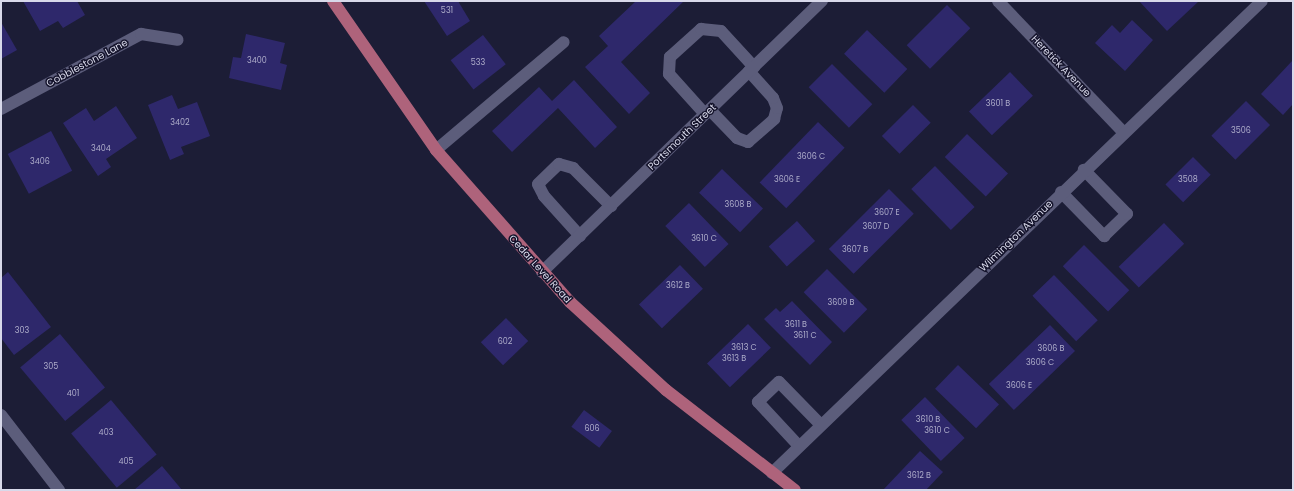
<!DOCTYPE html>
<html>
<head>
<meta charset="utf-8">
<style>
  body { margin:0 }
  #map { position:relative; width:1294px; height:491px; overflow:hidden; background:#1c1d36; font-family:Poppins,sans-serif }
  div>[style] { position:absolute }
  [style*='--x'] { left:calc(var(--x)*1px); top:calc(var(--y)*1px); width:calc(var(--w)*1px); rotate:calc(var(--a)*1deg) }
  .building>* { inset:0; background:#2e286b; transform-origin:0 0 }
  .minor>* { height:12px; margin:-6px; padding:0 6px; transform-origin:6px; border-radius:6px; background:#5c5d7b }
  .major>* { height:12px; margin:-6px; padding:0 6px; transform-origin:6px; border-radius:6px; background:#ae637b }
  span { translate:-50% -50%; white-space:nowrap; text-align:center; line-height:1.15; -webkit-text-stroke:3px #14132b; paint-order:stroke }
  .number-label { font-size:8px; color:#aeadca }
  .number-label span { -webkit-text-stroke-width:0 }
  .street-label { font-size:10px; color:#d8d9ea }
  .frame { position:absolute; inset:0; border:2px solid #d8d9ea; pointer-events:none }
</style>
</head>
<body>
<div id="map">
  <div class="building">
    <i style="clip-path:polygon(23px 1px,77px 1px,85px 15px,63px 28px,58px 21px,40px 31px)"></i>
    <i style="clip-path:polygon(424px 1px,458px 1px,470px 21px,447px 36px)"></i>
    <i style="clip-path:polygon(636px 1px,684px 1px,621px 62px,650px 93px,629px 114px,585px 67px,608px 46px,599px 36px)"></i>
    <i style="clip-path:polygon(1139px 1px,1199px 1px,1167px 31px)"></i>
    <i style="left:947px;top:5px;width:33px;height:57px;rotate:45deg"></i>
    <i style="clip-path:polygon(1132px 20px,1153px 40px,1125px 71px,1095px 43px,1112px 25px,1120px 33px)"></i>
    <i style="clip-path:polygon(1px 22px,17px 50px,1px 59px)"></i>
    <i style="left:867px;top:30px;width:56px;height:33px;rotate:44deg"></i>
    <i style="clip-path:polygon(246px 34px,285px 43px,280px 63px,287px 65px,281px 90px,229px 78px,233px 57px,241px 58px)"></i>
    <i style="left:483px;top:35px;width:37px;height:41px;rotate:52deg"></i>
    <i style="clip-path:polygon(1293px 60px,1293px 104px,1283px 115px,1261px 94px)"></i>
    <i style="left:832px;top:64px;width:57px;height:33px;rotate:45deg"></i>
    <i style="left:1010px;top:72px;width:33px;height:57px;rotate:46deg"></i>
    <i style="clip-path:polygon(574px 80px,617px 127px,595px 148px,558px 108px,512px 152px,492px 131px,539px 87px,552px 101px)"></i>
    <i style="clip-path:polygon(172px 95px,178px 109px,197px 102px,210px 136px,181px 147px,184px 154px,170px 160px,148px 105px)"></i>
    <i style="left:1246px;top:101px;width:34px;height:49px;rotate:45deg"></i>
    <i style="left:913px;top:105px;width:25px;height:44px;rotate:45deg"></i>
    <i style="clip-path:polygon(116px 106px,137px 138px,106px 159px,111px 167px,98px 176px,63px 123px,86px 108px,94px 121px)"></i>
    <i style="left:818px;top:122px;width:37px;height:84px;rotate:44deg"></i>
    <i style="left:51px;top:131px;width:45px;height:49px;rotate:62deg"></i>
    <i style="left:967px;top:134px;width:57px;height:32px;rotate:44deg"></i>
    <i style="left:1193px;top:157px;width:25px;height:39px;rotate:45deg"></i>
    <i style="left:935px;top:166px;width:57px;height:33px;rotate:46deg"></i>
    <i style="left:722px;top:169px;width:57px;height:33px;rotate:44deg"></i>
    <i style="left:889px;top:189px;width:35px;height:85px;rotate:45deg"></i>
    <i style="left:689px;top:203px;width:57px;height:33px;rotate:46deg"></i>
    <i style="left:797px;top:221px;width:27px;height:38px;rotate:48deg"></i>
    <i style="left:1164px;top:223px;width:29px;height:63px;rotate:46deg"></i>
    <i style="left:1084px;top:245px;width:64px;height:30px;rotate:45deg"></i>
    <i style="left:680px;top:265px;width:33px;height:57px;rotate:46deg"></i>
    <i style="left:827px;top:269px;width:57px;height:33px;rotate:45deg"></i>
    <i style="clip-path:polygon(8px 272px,51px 327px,14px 355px,1px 338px,1px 278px)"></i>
    <i style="left:1054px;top:275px;width:63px;height:30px;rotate:46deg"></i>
    <i style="clip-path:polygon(792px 301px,832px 342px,810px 365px,764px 319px,776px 308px,780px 312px)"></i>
    <i style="left:506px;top:318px;width:32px;height:35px;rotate:46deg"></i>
    <i style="left:748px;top:324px;width:33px;height:57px;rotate:46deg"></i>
    <i style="left:1050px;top:325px;width:36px;height:85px;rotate:46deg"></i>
    <i style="left:60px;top:334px;width:70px;height:52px;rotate:50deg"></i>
    <i style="left:958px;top:365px;width:57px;height:33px;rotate:44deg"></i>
    <i style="left:925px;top:397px;width:57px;height:33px;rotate:46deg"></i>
    <i style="left:111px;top:400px;width:71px;height:52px;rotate:50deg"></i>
    <i style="left:584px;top:410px;width:35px;height:21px;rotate:37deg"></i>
    <i style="clip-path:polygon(920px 451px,943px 472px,926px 490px,883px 490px)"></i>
    <i style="clip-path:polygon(162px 466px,182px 490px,134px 490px)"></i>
  </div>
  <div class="minor">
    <i style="--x:998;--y:1;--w:181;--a:46.3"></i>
    <i style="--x:1;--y:109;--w:159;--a:-28.2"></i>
    <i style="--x:141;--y:34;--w:37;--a:9"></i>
    <i style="--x:710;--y:110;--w:39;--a:46"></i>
    <i style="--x:737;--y:138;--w:12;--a:20"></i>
    <i style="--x:748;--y:142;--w:35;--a:-41"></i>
    <i style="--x:774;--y:119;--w:11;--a:-75"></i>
    <i style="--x:777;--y:108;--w:11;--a:-112"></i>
    <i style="--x:773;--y:98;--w:36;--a:-132"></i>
    <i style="--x:705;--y:114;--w:54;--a:-132"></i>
    <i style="--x:669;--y:74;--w:17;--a:-87"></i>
    <i style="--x:670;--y:57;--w:42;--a:-42.1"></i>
    <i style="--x:701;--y:29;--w:20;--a:6"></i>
    <i style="--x:721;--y:31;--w:49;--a:47.5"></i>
    <i style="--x:436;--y:150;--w:167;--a:-40.2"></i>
    <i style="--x:1061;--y:192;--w:62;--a:45.7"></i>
    <i style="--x:1104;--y:236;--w:32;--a:-44"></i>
    <i style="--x:1127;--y:214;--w:62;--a:-134.3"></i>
    <i style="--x:580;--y:236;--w:54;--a:-132"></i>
    <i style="--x:544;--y:196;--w:13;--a:-117"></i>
    <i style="--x:538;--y:184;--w:29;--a:-44"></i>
    <i style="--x:559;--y:164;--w:15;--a:16"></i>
    <i style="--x:573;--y:168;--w:54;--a:45"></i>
    <i style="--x:542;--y:272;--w:390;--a:-44.1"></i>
    <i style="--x:1;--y:415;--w:95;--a:52.3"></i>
    <i style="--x:798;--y:445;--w:59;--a:-132.9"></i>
    <i style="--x:758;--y:402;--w:29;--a:-44"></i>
    <i style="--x:779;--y:382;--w:59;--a:45.7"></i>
    <i style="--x:772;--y:473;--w:680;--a:-43.93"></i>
  </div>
  <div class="major">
    <i style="--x:333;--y:1;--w:181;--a:55.3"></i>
    <i style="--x:436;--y:150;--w:203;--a:48.6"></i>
    <i style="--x:570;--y:302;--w:130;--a:42.5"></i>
    <i style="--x:666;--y:390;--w:163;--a:37.8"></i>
  </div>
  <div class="number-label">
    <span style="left:447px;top:11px">531</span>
    <span style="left:257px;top:61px">3400</span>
    <span style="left:478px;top:63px">533</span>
    <span style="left:998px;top:104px">3601 B</span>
    <span style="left:180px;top:123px">3402</span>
    <span style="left:1241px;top:131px">3506</span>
    <span style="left:101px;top:149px">3404</span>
    <span style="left:811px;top:157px">3606 C</span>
    <span style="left:40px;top:162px">3406</span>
    <span style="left:787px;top:180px">3606 E</span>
    <span style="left:1188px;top:180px">3508</span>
    <span style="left:738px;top:205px">3608 B</span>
    <span style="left:887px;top:213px">3607 E</span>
    <span style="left:876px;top:227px">3607 D</span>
    <span style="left:704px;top:239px">3610 C</span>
    <span style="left:855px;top:250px">3607 B</span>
    <span style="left:678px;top:286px">3612 B</span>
    <span style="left:841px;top:303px">3609 B</span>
    <span style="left:796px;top:325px">3611 B</span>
    <span style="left:22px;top:331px">303</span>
    <span style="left:805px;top:336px">3611 C</span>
    <span style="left:505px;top:342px">602</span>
    <span style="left:744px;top:348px">3613 C</span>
    <span style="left:1051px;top:349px">3606 B</span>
    <span style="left:734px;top:359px">3613 B</span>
    <span style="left:1040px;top:363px">3606 C</span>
    <span style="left:51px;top:367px">305</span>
    <span style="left:1019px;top:386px">3606 E</span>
    <span style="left:73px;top:394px">401</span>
    <span style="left:928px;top:420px">3610 B</span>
    <span style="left:592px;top:429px">606</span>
    <span style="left:937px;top:431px">3610 C</span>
    <span style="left:106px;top:433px">403</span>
    <span style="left:126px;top:462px">405</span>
    <span style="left:919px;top:476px">3612 B</span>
  </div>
  <div class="street-label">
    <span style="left:87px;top:63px;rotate:-28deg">Cobblestone Lane</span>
    <span style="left:1061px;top:66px;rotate:46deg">Heretick Avenue</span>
    <span style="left:682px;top:137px;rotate:-44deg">Portsmouth Street</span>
    <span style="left:1016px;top:236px;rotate:-44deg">Wilmington Avenue</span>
    <span style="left:540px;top:269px;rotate:48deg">Cedar Level Road</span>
  </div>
  <div class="frame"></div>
</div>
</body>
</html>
